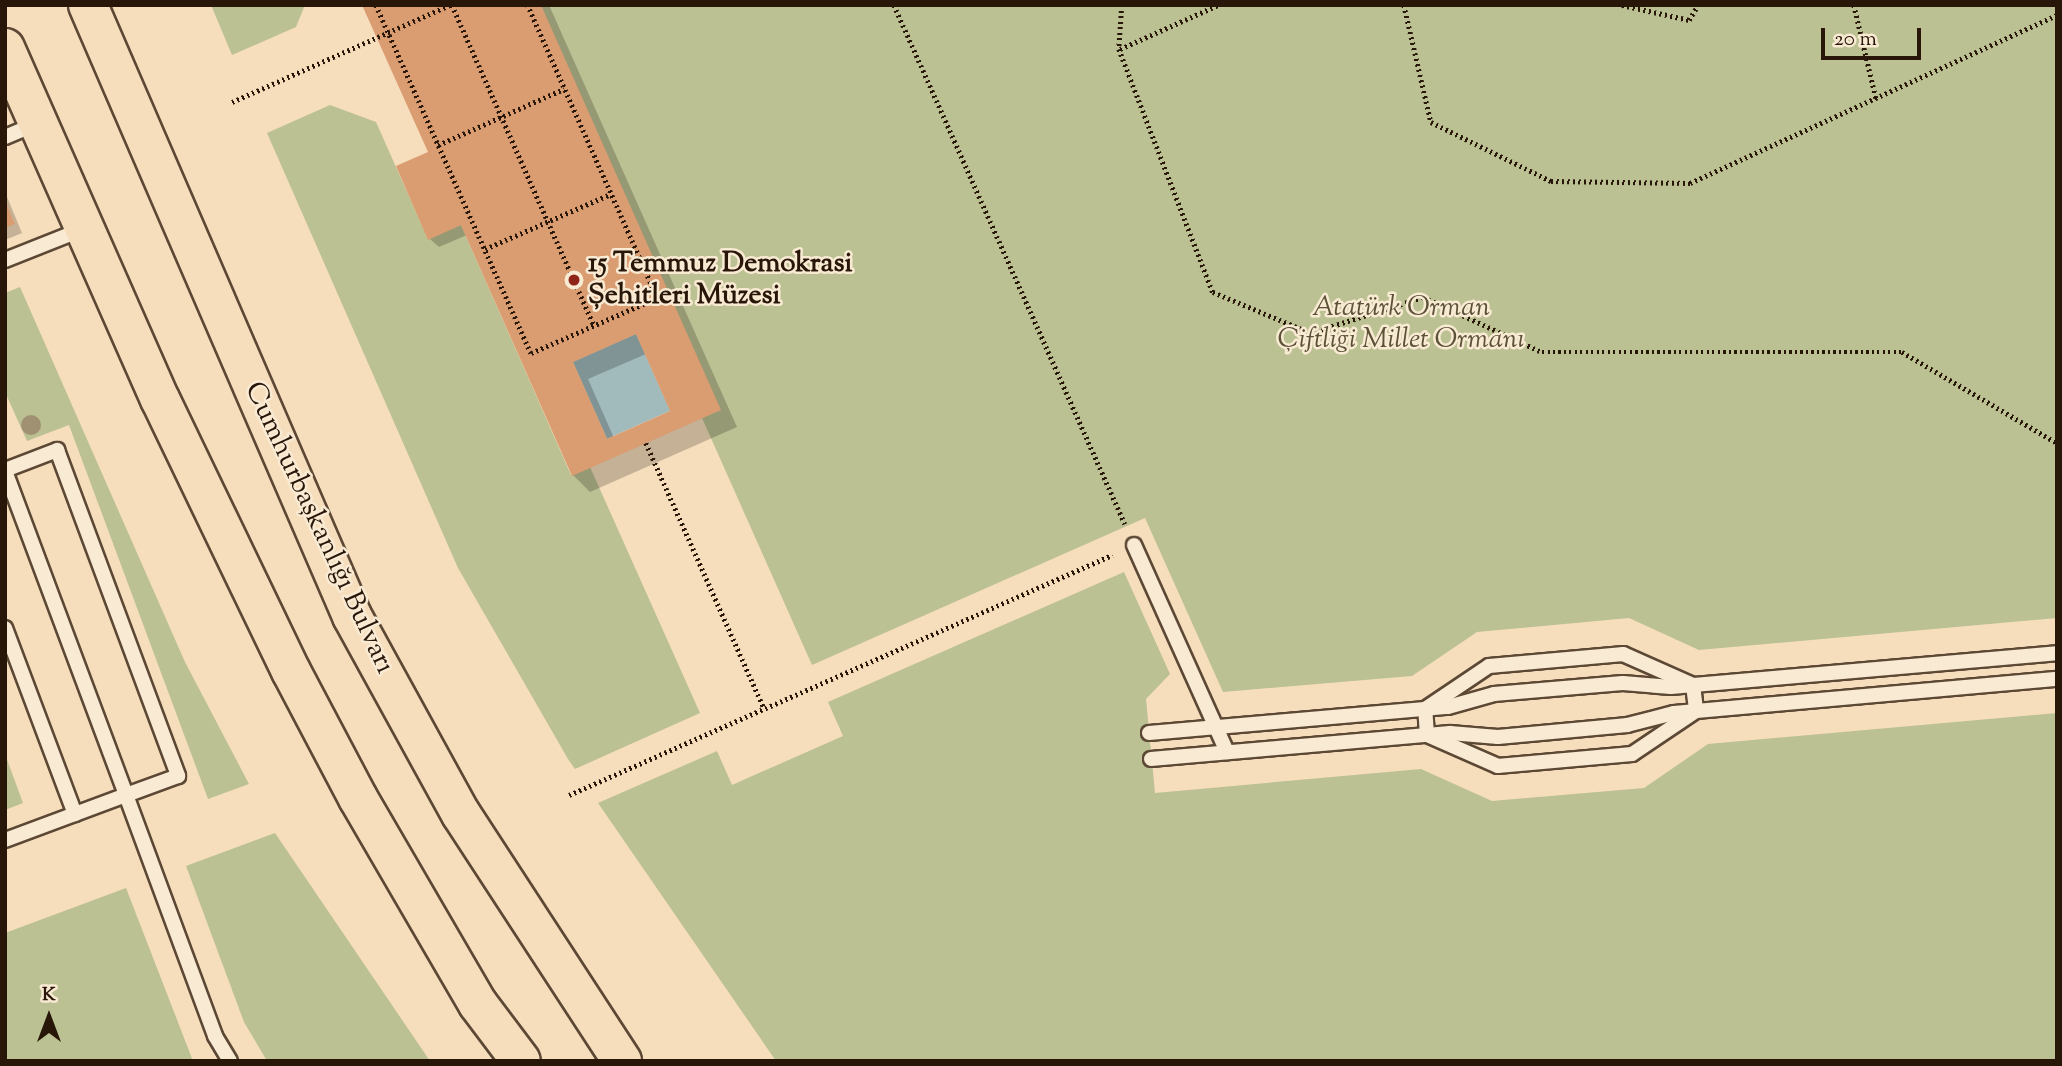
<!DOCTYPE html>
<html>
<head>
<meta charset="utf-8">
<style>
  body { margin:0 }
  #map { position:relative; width:2062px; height:1066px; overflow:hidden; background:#f6debc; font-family:"Sorts Mill Goudy",serif }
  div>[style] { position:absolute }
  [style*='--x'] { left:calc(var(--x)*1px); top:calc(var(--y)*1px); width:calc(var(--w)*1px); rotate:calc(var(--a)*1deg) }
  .green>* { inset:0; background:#bbc192 }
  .water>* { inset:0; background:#a1babb; transform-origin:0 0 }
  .shadow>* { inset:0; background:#0003 }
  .building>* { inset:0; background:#da9c71 }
  .path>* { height:4.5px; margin-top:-2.25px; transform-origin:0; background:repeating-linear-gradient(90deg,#281608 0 2px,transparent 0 5.5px) }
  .roads { filter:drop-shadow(2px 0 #5c4835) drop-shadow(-2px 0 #5c4835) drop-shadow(0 2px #5c4835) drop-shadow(0 -2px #5c4835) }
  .lane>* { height:14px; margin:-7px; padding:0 7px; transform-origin:7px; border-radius:7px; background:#f9ead3 }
  .primary>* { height:38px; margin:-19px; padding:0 19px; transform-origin:19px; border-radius:19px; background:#f6debc }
  .trees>* { width:20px; height:20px; margin:-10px; border-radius:50%; background:#a19173 }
  .dots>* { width:19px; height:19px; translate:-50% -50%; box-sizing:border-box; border:4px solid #f9ead3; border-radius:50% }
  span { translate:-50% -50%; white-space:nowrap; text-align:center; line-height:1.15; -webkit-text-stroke:5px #f9ead3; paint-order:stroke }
  .poi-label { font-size:28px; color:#281608; font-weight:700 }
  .left { translate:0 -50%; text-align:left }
  .park-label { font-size:28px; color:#5b5238; font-style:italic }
  .street-label { font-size:28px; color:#281608 }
  .frame { position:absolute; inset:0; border:7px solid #281608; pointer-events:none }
  .north { position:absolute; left:14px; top:982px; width:70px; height:70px; -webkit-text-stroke:5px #f9ead3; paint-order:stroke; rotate:0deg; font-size:19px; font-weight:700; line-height:28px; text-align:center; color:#281608 }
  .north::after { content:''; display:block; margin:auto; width:24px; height:32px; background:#281608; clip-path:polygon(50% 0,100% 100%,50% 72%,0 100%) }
  .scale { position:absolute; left:1821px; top:28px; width:100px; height:32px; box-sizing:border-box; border:4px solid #281608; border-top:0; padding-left:9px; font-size:21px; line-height:24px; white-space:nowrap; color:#281608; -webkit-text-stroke:5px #f9ead3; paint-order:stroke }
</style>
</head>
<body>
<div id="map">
  <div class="green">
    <i style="clip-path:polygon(211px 5px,305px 5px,296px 27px,232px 55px)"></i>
    <i style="clip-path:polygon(541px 5px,2057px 5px,2057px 618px,1699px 650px,1629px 618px,1477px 632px,1412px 676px,1223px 692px,1145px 518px,812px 665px,702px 418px)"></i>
    <i style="clip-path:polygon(330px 105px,376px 122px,428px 239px,461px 225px,571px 475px,590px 467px,700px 713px,575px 769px,568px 759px,458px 568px,267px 133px)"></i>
    <i style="clip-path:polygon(20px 287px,185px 662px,249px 784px,208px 799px,69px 425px,27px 441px,5px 392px,5px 293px)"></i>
    <i style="clip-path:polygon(1124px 572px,1170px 674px,1146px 699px,1155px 793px,1421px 769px,1492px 801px,1644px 788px,1708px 744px,2057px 713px,2057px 1061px,776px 1061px,598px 803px,717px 751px,732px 785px,843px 736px,828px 702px)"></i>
    <i style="clip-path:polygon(5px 754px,23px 803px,5px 810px)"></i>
    <i style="clip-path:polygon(275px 833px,430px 1061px,267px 1061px,244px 1022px,186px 866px)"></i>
    <i style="clip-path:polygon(126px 888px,193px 1061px,5px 1061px,5px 933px)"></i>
  </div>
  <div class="water">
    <i style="left:636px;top:334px;width:84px;height:69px;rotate:66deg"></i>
  </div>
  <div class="shadow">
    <i style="clip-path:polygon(evenodd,364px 5px,549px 5px,737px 427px,590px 492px,573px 475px,467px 235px,439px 247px,430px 239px,430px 153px,364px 5px,646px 354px,672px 412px,614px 438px,588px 379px,646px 354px)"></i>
    <i style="clip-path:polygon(5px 192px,22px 233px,5px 240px)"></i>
  </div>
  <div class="building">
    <i style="clip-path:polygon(evenodd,362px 5px,541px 5px,721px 410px,572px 476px,461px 225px,428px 240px,396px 166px,428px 152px,362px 5px,636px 334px,670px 411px,607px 439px,573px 362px,636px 334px)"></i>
    <i style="clip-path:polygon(5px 201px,15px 224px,5px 228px)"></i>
  </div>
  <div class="path">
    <i style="--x:376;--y:5;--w:381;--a:66"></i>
    <i style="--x:531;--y:353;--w:137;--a:-23.6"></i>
    <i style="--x:657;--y:298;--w:321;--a:-113.9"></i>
    <i style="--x:452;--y:5;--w:350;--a:66.1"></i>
    <i style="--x:894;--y:5;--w:568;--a:66.01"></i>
    <i style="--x:1122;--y:5;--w:44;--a:93.9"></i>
    <i style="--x:1119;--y:49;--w:261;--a:68.9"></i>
    <i style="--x:1213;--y:292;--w:106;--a:22.7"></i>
    <i style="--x:1311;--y:333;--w:118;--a:-17.8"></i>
    <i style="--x:1423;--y:297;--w:131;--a:24.8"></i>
    <i style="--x:1542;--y:352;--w:360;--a:0"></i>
    <i style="--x:1902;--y:352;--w:180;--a:30.4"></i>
    <i style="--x:1404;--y:5;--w:120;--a:77"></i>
    <i style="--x:1431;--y:122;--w:134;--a:26.2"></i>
    <i style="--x:1551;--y:181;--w:139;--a:0.8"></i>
    <i style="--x:1690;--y:183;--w:404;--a:-24.6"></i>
    <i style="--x:1622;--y:5;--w:69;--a:12.6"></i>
    <i style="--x:1689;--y:20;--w:17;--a:-59"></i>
    <i style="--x:1854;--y:5;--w:96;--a:76.7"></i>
    <i style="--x:1120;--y:49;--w:107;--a:-24.2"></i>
    <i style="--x:232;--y:102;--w:239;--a:-24"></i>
    <i style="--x:438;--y:145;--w:138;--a:-24"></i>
    <i style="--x:485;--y:249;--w:137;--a:-23.6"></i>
    <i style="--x:646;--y:443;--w:290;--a:66"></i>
    <i style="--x:569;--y:795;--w:594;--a:-23.84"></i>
  </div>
  <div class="roads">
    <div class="lane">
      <i style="--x:5;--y:137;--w:34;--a:-23"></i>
      <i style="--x:5;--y:260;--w:84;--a:-21.7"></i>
      <i style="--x:5;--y:470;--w:56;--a:-21"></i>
      <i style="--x:57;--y:450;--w:348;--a:69.6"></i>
      <i style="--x:178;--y:776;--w:55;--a:159.9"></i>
      <i style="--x:126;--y:795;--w:257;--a:69.7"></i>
      <i style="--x:215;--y:1036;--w:29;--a:59"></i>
      <i style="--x:5;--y:471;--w:346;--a:69.5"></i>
      <i style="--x:126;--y:795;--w:129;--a:159.6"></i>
      <i style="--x:1134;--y:545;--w:227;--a:65.8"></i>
      <i style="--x:5;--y:628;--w:199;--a:69.4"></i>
      <i style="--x:1623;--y:654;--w:77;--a:23.9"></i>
      <i style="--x:1693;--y:685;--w:26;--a:83"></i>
      <i style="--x:1696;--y:711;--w:77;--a:146.1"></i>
      <i style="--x:1632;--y:754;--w:135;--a:174.9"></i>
      <i style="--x:1498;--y:766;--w:77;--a:-156.4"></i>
      <i style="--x:1427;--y:735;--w:26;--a:-94"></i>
      <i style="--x:1425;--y:709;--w:77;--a:-33.9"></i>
      <i style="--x:1489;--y:666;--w:135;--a:-5.1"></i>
      <i style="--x:1149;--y:733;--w:300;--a:-5"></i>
      <i style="--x:1448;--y:707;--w:48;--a:-15.8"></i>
      <i style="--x:1494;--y:694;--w:129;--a:-4.9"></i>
      <i style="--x:1623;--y:683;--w:48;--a:4.8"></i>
      <i style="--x:1671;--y:687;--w:387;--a:-5"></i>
      <i style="--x:1151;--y:759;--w:300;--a:-5"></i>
      <i style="--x:1450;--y:733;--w:48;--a:4.8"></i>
      <i style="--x:1498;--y:737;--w:130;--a:-5.3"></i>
      <i style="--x:1627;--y:725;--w:49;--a:-14.3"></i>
      <i style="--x:1674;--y:713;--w:385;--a:-5.1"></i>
    </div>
    <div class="primary">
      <i style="--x:88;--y:5;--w:666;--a:66.63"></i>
      <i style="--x:352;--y:616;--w:226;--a:61.2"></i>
      <i style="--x:461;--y:814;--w:295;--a:56.9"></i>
      <i style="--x:5;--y:48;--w:384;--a:66.2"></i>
      <i style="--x:160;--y:399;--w:302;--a:64.3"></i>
      <i style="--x:291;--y:671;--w:144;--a:62.2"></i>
      <i style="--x:358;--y:798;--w:238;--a:59.8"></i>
      <i style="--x:478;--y:1004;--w:71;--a:53"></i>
    </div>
  </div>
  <div class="trees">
    <i style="left:31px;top:425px"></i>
  </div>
  <div class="dots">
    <i style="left:574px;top:280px;background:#8f2418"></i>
  </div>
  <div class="poi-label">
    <span class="left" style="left:588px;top:280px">15 Temmuz Demokrasi<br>Şehitleri Müzesi</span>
  </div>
  <div class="park-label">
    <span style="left:1401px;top:324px">Atatürk Orman<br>Çiftliği Millet Ormanı</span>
  </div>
  <div class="street-label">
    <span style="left:319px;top:528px;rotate:65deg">Cumhurbaşkanlığı Bulvarı</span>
  </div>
  <div class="frame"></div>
  <div class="north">K</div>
  <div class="scale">20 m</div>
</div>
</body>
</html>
